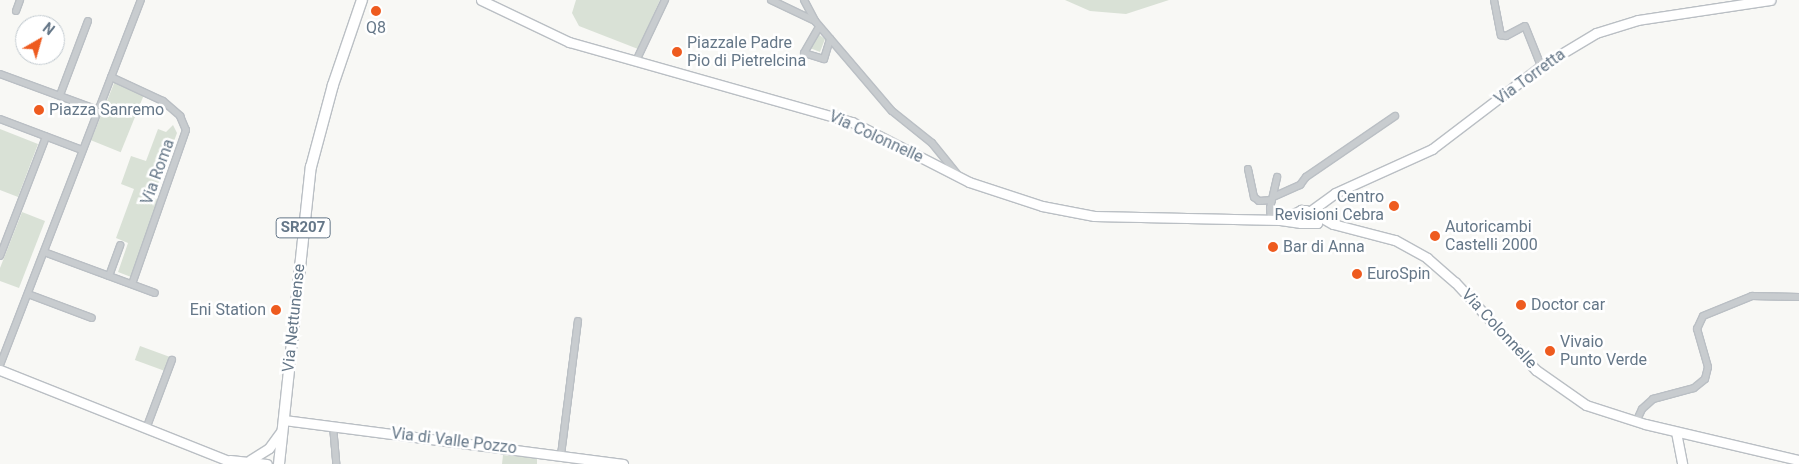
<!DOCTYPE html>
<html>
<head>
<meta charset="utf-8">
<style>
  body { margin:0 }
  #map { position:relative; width:1799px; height:464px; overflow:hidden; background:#f8f8f5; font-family:Roboto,sans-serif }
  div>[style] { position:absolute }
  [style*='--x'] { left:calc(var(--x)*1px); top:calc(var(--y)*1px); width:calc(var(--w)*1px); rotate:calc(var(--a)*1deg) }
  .green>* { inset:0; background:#d9e1d6; transform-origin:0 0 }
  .roads { filter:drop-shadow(1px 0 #babfc4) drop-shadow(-1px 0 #babfc4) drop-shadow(0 1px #babfc4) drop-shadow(0 -1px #babfc4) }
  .street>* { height:6px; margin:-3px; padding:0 3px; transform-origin:3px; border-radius:3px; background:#c8cccf }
  .secondary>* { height:9px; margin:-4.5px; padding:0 4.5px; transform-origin:4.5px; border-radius:4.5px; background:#fff }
  .primary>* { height:10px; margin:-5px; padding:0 5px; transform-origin:5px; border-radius:5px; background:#fff }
  .dots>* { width:14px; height:14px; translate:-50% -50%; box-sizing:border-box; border:2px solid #fff; border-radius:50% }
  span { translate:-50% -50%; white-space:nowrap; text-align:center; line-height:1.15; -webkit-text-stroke:5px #fff; paint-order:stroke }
  .shield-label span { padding:1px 4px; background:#fff; border:1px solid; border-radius:4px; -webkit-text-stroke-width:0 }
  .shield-label { font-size:15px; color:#657788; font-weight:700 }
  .poi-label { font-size:16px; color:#657788 }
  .left { translate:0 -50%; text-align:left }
  .right { translate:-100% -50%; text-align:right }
  .street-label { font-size:16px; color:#657788 }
  .north { position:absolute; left:15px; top:15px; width:50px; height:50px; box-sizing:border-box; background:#fff; border:1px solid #c1c9cf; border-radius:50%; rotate:38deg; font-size:14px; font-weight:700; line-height:20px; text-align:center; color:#657788 }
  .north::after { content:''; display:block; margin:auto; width:18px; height:22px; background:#ee5b1f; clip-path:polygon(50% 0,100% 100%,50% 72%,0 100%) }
</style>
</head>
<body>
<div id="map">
  <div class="green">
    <i style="clip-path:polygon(576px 0,660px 0,638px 49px,579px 26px,572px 13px)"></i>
    <i style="clip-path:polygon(1065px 0,1169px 0,1126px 14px,1090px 11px)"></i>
    <i style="clip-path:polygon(818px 34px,825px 39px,820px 52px,810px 48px)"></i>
    <i style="left:115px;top:81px;width:32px;height:64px;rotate:22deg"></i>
    <i style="clip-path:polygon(173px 125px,177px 133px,153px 198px,159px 200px,131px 277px,118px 272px,128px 243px,116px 238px,134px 189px,121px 184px,131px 156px,146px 161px,158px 129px,166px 132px)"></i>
    <i style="clip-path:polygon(0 129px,38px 144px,18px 197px,0 190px)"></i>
    <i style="clip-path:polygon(22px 212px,45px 221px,19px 288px,0 281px,0 268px)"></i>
    <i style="left:140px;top:346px;width:32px;height:15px;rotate:20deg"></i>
    <i style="clip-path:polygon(503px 455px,537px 458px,537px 464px,502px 464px)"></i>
  </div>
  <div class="roads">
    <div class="street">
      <i style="--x:771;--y:0;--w:49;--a:25.5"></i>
      <i style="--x:804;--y:0;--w:24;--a:62"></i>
      <i style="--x:815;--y:21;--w:118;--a:49.5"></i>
      <i style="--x:892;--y:111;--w:51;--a:38.7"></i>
      <i style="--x:932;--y:143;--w:41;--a:50.9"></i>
      <i style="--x:1494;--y:0;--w:36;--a:79"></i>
      <i style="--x:1501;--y:35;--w:5;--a:11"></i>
      <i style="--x:1506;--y:36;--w:21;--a:-28"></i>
      <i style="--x:1525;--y:26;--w:43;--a:68.2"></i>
      <i style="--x:16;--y:11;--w:12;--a:-70"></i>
      <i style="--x:819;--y:27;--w:30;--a:120"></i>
      <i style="--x:804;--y:53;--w:21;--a:17"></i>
      <i style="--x:824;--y:59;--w:21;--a:-73"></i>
      <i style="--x:636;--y:61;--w:68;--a:-64.6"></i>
      <i style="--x:0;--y:74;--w:104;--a:20.2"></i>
      <i style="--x:111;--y:77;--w:57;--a:24.8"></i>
      <i style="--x:163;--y:101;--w:23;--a:41"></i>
      <i style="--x:180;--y:116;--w:15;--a:67"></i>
      <i style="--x:186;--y:130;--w:163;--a:109.3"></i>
      <i style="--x:60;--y:95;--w:79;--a:-69.3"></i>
      <i style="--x:0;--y:119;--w:88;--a:20.7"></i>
      <i style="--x:1248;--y:169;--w:29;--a:78"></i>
      <i style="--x:1254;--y:197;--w:6;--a:39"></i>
      <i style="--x:1259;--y:201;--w:13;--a:-4"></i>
      <i style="--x:1273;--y:197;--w:30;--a:-24"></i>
      <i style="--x:1300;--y:185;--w:10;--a:-53"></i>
      <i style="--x:1306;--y:177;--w:108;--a:-34.4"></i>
      <i style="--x:1271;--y:220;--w:12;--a:-95"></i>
      <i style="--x:1270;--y:208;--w:32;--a:-77"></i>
      <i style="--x:44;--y:252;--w:118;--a:20.3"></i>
      <i style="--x:0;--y:256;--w:128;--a:-68.9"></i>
      <i style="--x:109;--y:276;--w:33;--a:-70"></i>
      <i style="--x:28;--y:294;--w:68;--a:20.6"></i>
      <i style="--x:0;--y:365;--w:391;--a:-68.9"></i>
      <i style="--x:1636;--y:422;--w:14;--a:-65"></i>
      <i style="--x:1642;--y:409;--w:15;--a:-42"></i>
      <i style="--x:1653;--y:399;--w:42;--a:-15"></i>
      <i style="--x:1694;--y:388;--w:14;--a:-39"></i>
      <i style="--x:1705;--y:379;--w:12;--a:-76"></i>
      <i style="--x:1708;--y:367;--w:40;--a:-106"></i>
      <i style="--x:1697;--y:329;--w:14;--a:-65"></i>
      <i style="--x:1703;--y:316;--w:53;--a:-22.2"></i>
      <i style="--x:1752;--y:296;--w:47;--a:1.2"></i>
      <i style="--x:333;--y:426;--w:38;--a:85"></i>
      <i style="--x:146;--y:429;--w:74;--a:-69.4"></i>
      <i style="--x:561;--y:455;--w:135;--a:-82.8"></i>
    </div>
    <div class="secondary">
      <i style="--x:481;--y:0;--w:98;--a:25.5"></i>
      <i style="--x:569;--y:42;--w:294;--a:15.8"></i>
      <i style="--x:852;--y:122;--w:131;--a:27.1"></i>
      <i style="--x:969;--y:182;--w:77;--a:18.2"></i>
      <i style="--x:1042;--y:206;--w:53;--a:10.9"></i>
      <i style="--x:1094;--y:216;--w:186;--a:1.2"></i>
      <i style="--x:1280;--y:220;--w:21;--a:8"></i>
      <i style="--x:1312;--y:210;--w:29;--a:-36"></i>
      <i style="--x:1335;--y:193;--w:107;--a:-24.4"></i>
      <i style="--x:1432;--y:149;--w:137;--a:-37.3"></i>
      <i style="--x:1541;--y:66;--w:64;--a:-31"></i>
      <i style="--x:1596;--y:33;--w:44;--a:-17.2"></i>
      <i style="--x:1638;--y:20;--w:134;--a:-8.6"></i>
      <i style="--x:1319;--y:216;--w:16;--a:30"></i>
      <i style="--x:1333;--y:224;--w:64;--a:14.5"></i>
      <i style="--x:1395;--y:240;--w:37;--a:29"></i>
      <i style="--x:1427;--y:258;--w:37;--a:41"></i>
      <i style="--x:1455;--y:282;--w:120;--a:47.4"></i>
      <i style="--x:1536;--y:370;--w:61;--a:35"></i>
      <i style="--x:1586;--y:405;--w:62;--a:17.9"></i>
      <i style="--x:1645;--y:424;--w:158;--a:13.2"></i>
      <i style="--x:1280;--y:220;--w:23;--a:-25"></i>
      <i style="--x:1301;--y:210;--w:4;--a:0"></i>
      <i style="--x:1305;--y:210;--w:13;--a:18"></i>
      <i style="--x:1317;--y:214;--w:9;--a:90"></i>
      <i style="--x:1317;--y:223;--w:16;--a:180"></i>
      <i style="--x:1301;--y:223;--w:8;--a:-130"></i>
      <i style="--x:1296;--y:217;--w:9;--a:-54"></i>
      <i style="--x:0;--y:370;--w:254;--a:21.7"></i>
      <i style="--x:284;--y:420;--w:342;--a:7.4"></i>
      <i style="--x:1676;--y:432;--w:33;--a:79"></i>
      <i style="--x:230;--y:460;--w:37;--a:6"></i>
      <i style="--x:250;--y:460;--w:22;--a:-32"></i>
      <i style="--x:269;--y:448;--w:22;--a:-54"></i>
    </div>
    <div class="primary">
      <i style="--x:279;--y:464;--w:299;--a:-83.9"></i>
      <i style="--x:311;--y:167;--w:85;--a:-75"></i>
      <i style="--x:333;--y:85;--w:90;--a:-71.2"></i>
    </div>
  </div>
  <div class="dots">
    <i style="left:376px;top:11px;background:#ee5b1f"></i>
    <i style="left:677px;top:52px;background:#ee5b1f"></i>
    <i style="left:39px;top:110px;background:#ee5b1f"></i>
    <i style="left:1394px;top:206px;background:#ee5b1f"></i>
    <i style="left:1435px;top:236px;background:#ee5b1f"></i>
    <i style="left:1273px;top:247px;background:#ee5b1f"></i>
    <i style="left:1357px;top:274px;background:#ee5b1f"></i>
    <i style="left:1521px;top:305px;background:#ee5b1f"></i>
    <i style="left:276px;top:310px;background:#ee5b1f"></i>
    <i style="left:1550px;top:351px;background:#ee5b1f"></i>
  </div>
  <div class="shield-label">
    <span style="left:303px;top:228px">SR207</span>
  </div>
  <div class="poi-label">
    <span style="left:376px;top:28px">Q8</span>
    <span class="left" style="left:687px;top:52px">Piazzale Padre<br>Pio di Pietrelcina</span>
    <span class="left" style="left:49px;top:110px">Piazza Sanremo</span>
    <span class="right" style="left:1384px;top:206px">Centro<br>Revisioni Cebra</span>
    <span class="left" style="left:1445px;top:236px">Autoricambi<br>Castelli 2000</span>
    <span class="left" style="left:1283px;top:247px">Bar di Anna</span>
    <span class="left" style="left:1367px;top:274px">EuroSpin</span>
    <span class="left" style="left:1531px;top:305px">Doctor car</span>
    <span class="right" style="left:266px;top:310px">Eni Station</span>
    <span class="left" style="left:1560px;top:351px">Vivaio<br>Punto Verde</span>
  </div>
  <div class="street-label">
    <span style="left:1530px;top:77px;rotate:-36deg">Via Torretta</span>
    <span style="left:876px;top:137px;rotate:25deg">Via Colonnelle</span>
    <span style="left:158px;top:172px;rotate:-70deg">Via Roma</span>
    <span style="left:294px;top:318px;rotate:-84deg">Via Nettunense</span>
    <span style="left:1499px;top:329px;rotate:47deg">Via Colonnelle</span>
    <span style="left:454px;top:441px;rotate:7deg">Via di Valle Pozzo</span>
  </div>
  <div class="north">N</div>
</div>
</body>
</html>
